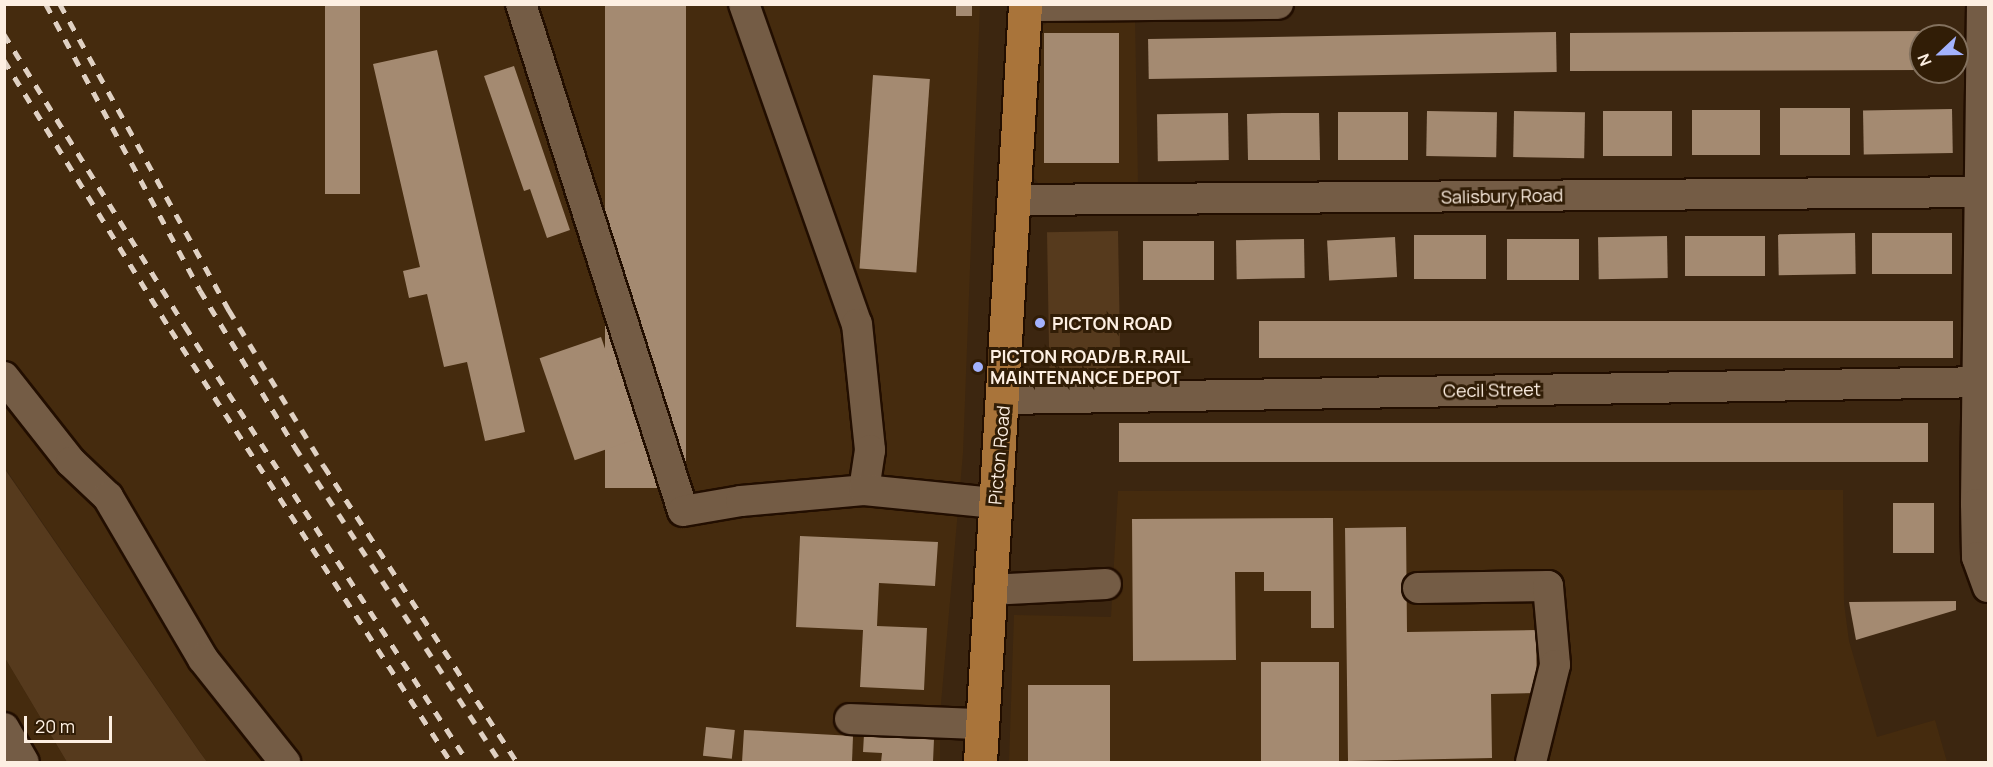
<!DOCTYPE html>
<html>
<head>
<meta charset="utf-8">
<style>
  body { margin:0 }
  #map { position:relative; width:1993px; height:767px; overflow:hidden; background:#3c2610; font-family:Manrope,sans-serif }
  div>[style] { position:absolute }
  [style*='--x'] { left:calc(var(--x)*1px); top:calc(var(--y)*1px); width:calc(var(--w)*1px); rotate:calc(var(--a)*1deg) }
  .built>* { inset:0; background:#452b0e }
  .green>* { inset:0; background:#563a1d; transform-origin:0 0 }
  .building>* { inset:0; background:#a48a71; transform-origin:0 0 }
  .roads { filter:drop-shadow(2px 0 #220e00) drop-shadow(-2px 0 #220e00) drop-shadow(0 2px #220e00) drop-shadow(0 -2px #220e00) }
  .minor>* { height:30px; margin:-15px; padding:0 15px; transform-origin:15px; border-radius:15px; background:#745c45 }
  .major>* { height:33px; margin:-16.5px; padding:0 16.5px; transform-origin:16.5px; border-radius:16.5px; background:#a9743a }
  .rail>* { height:4.5px; margin-top:-2.25px; transform-origin:0; background:repeating-linear-gradient(90deg,#e0d1c3 0 10px,transparent 0 20px) }
  .dots>* { width:16px; height:16px; translate:-50% -50%; box-sizing:border-box; border:3px solid #311d06; border-radius:50% }
  span { translate:-50% -50%; white-space:nowrap; text-align:center; line-height:1.15; -webkit-text-stroke:6px #311d06; paint-order:stroke }
  .street-label { font-size:18px; color:#fdefe2 }
  .poi-label { font-size:18px; color:#fdefe2; font-weight:700 }
  .left { translate:0 -50%; text-align:left }
  .frame { position:absolute; inset:0; border:6px solid #fdefe2; pointer-events:none }
  .north { position:absolute; left:1909px; top:24px; width:60px; height:60px; box-sizing:border-box; background:#311d06; border:2px solid #83715e; border-radius:50%; rotate:248deg; font-size:16px; font-weight:700; line-height:24px; text-align:center; color:#fdefe2 }
  .north::after { content:''; display:block; margin:auto; width:21px; height:27px; background:#a3b2fd; clip-path:polygon(50% 0,100% 100%,50% 72%,0 100%) }
  .scale { position:absolute; left:24px; top:716px; width:88px; height:27px; box-sizing:border-box; border:3px solid #fdefe2; border-top:0; padding-left:8px; font-size:18px; line-height:21px; white-space:nowrap; color:#fdefe2; -webkit-text-stroke:4px #311d06; paint-order:stroke }
</style>
</head>
<body>
<div id="map">
  <div class="built">
    <i style="clip-path:polygon(4px 5px,980px 5px,963px 453px,940px 715px,940px 762px,207px 762px,5px 468px)"></i>
    <i style="clip-path:polygon(1135px 18px,1138px 184px,1038px 183px,1034px 178px,1042px 26px,1052px 20px)"></i>
    <i style="clip-path:polygon(1843px 490px,1844px 603px,1849px 641px,1877px 737px,1935px 720px,1947px 762px,1009px 762px,1014px 615px,1111px 617px,1118px 491px)"></i>
    <i style="clip-path:polygon(5px 658px,67px 762px,5px 762px)"></i>
  </div>
  <div class="green">
    <i style="left:1118px;top:231px;width:139px;height:71px;rotate:89deg"></i>
    <i style="clip-path:polygon(4px 468px,199px 751px,207px 762px,67px 762px,5px 658px)"></i>
  </div>
  <div class="building">
    <i style="left:325px;top:4px;width:35px;height:190px"></i>
    <i style="left:605px;top:4px;width:81px;height:484px"></i>
    <i style="left:956px;top:4px;width:16px;height:12px"></i>
    <i style="clip-path:polygon(1928px 31px,1928px 36px,1921px 36px,1921px 70px,1570px 71px,1570px 33px)"></i>
    <i style="left:1556px;top:32px;width:40px;height:408px;rotate:89deg"></i>
    <i style="left:1119px;top:33px;width:130px;height:75px;rotate:90deg"></i>
    <i style="clip-path:polygon(437px 50px,525px 432px,485px 441px,467px 362px,444px 367px,427px 294px,409px 298px,403px 271px,420px 267px,373px 64px)"></i>
    <i style="clip-path:polygon(514px 66px,570px 230px,547px 238px,530px 189px,524px 191px,484px 76px)"></i>
    <i style="left:873px;top:75px;width:57px;height:194px;rotate:4deg"></i>
    <i style="left:1780px;top:108px;width:70px;height:47px"></i>
    <i style="left:1952px;top:109px;width:44px;height:89px;rotate:89deg"></i>
    <i style="left:1760px;top:110px;width:45px;height:68px;rotate:90deg"></i>
    <i style="left:1427px;top:111px;width:70px;height:45px;rotate:1deg"></i>
    <i style="left:1514px;top:111px;width:71px;height:46px;rotate:1deg"></i>
    <i style="left:1672px;top:111px;width:45px;height:69px;rotate:90deg"></i>
    <i style="left:1338px;top:112px;width:70px;height:48px"></i>
    <i style="left:1228px;top:113px;width:47px;height:71px;rotate:89deg"></i>
    <i style="clip-path:polygon(1283px 113px,1319px 113px,1320px 160px,1248px 160px,1247px 114px)"></i>
    <i style="left:1855px;top:233px;width:41px;height:77px;rotate:89deg"></i>
    <i style="left:1952px;top:233px;width:41px;height:80px;rotate:90deg"></i>
    <i style="left:1486px;top:235px;width:44px;height:72px;rotate:90deg"></i>
    <i style="left:1667px;top:236px;width:42px;height:69px;rotate:89deg"></i>
    <i style="left:1685px;top:236px;width:80px;height:40px"></i>
    <i style="left:1395px;top:237px;width:40px;height:68px;rotate:87deg"></i>
    <i style="left:1304px;top:239px;width:39px;height:68px;rotate:89deg"></i>
    <i style="left:1507px;top:239px;width:72px;height:41px"></i>
    <i style="left:1143px;top:241px;width:71px;height:39px"></i>
    <i style="left:1953px;top:321px;width:37px;height:694px;rotate:90deg"></i>
    <i style="left:601px;top:337px;width:108px;height:65px;rotate:71deg"></i>
    <i style="left:1928px;top:423px;width:39px;height:809px;rotate:90deg"></i>
    <i style="left:1893px;top:503px;width:41px;height:50px"></i>
    <i style="clip-path:polygon(1333px 518px,1334px 628px,1311px 628px,1311px 591px,1264px 591px,1264px 572px,1235px 572px,1236px 660px,1133px 661px,1132px 519px)"></i>
    <i style="clip-path:polygon(1406px 527px,1407px 632px,1536px 630px,1537px 693px,1491px 694px,1492px 758px,1348px 761px,1345px 528px)"></i>
    <i style="clip-path:polygon(800px 536px,938px 542px,935px 586px,879px 583px,877px 626px,927px 628px,924px 690px,860px 687px,863px 630px,796px 627px)"></i>
    <i style="clip-path:polygon(1956px 601px,1956px 610px,1856px 640px,1849px 602px)"></i>
    <i style="left:1261px;top:662px;width:78px;height:100px"></i>
    <i style="left:1110px;top:685px;width:77px;height:82px;rotate:90deg"></i>
    <i style="left:706px;top:727px;width:29px;height:29px;rotate:6deg"></i>
    <i style="clip-path:polygon(744px 730px,853px 736px,852px 762px,742px 762px)"></i>
    <i style="clip-path:polygon(864px 734px,934px 739px,933px 762px,881px 762px,882px 753px,863px 752px)"></i>
  </div>
  <div class="roads">
    <div class="minor">
      <i style="--x:521;--y:4;--w:532;--a:72.28"></i>
      <i style="--x:683;--y:511;--w:59;--a:-9.8"></i>
      <i style="--x:741;--y:501;--w:123;--a:-5.1"></i>
      <i style="--x:744;--y:4;--w:339;--a:70.6"></i>
      <i style="--x:857;--y:324;--w:127;--a:84.1"></i>
      <i style="--x:870;--y:450;--w:40;--a:98.5"></i>
      <i style="--x:864;--y:490;--w:132;--a:5.7"></i>
      <i style="--x:1982;--y:4;--w:500;--a:90.69"></i>
      <i style="--x:1976;--y:504;--w:53;--a:88.9"></i>
      <i style="--x:1977;--y:557;--w:32;--a:70"></i>
      <i style="--x:1025;--y:6;--w:253;--a:-0.5"></i>
      <i style="--x:1016;--y:200;--w:972;--a:-0.47"></i>
      <i style="--x:4;--y:377;--w:108;--a:51.8"></i>
      <i style="--x:71;--y:462;--w:51;--a:43.4"></i>
      <i style="--x:108;--y:497;--w:188;--a:59.6"></i>
      <i style="--x:203;--y:659;--w:132;--a:51.5"></i>
      <i style="--x:1004;--y:399;--w:984;--a:-0.99"></i>
      <i style="--x:1418;--y:588;--w:130;--a:-0.9"></i>
      <i style="--x:1548;--y:586;--w:79;--a:84.9"></i>
      <i style="--x:1555;--y:665;--w:100;--a:103.9"></i>
      <i style="--x:989;--y:590;--w:117;--a:-2.9"></i>
      <i style="--x:850;--y:719;--w:132;--a:2.2"></i>
      <i style="--x:4;--y:728;--w:39;--a:60"></i>
    </div>
    <div class="major">
      <i style="--x:980;--y:762;--w:759;--a:-86.6"></i>
    </div>
  </div>
  <div class="rail">
    <i style="--x:46;--y:4;--w:325;--a:61.7"></i>
    <i style="--x:200;--y:290;--w:184;--a:58.8"></i>
    <i style="--x:295;--y:447;--w:376;--a:56.9"></i>
    <i style="--x:60;--y:4;--w:350;--a:61.1"></i>
    <i style="--x:229;--y:310;--w:183;--a:58.7"></i>
    <i style="--x:324;--y:466;--w:353;--a:56.9"></i>
    <i style="--x:4;--y:34;--w:344;--a:58.2"></i>
    <i style="--x:185;--y:326;--w:520;--a:57.01"></i>
    <i style="--x:4;--y:60;--w:317;--a:58.3"></i>
    <i style="--x:171;--y:330;--w:515;--a:57.05"></i>
  </div>
  <div class="dots">
    <i style="left:1040px;top:323px;background:#a3b2fd"></i>
    <i style="left:978px;top:367px;background:#a3b2fd"></i>
  </div>
  <div class="street-label">
    <span style="left:1502px;top:196px;rotate:-1deg">Salisbury Road</span>
    <span style="left:1492px;top:390px;rotate:-1deg">Cecil Street</span>
    <span style="left:999px;top:455px;rotate:-85deg">Picton Road</span>
  </div>
  <div class="poi-label">
    <span class="left" style="left:1052px;top:323px">PICTON ROAD</span>
    <span class="left" style="left:990px;top:367px">PICTON ROAD/B.R.RAIL<br>MAINTENANCE DEPOT</span>
  </div>
  <div class="frame"></div>
  <div class="north">N</div>
  <div class="scale">20 m</div>
</div>
</body>
</html>
